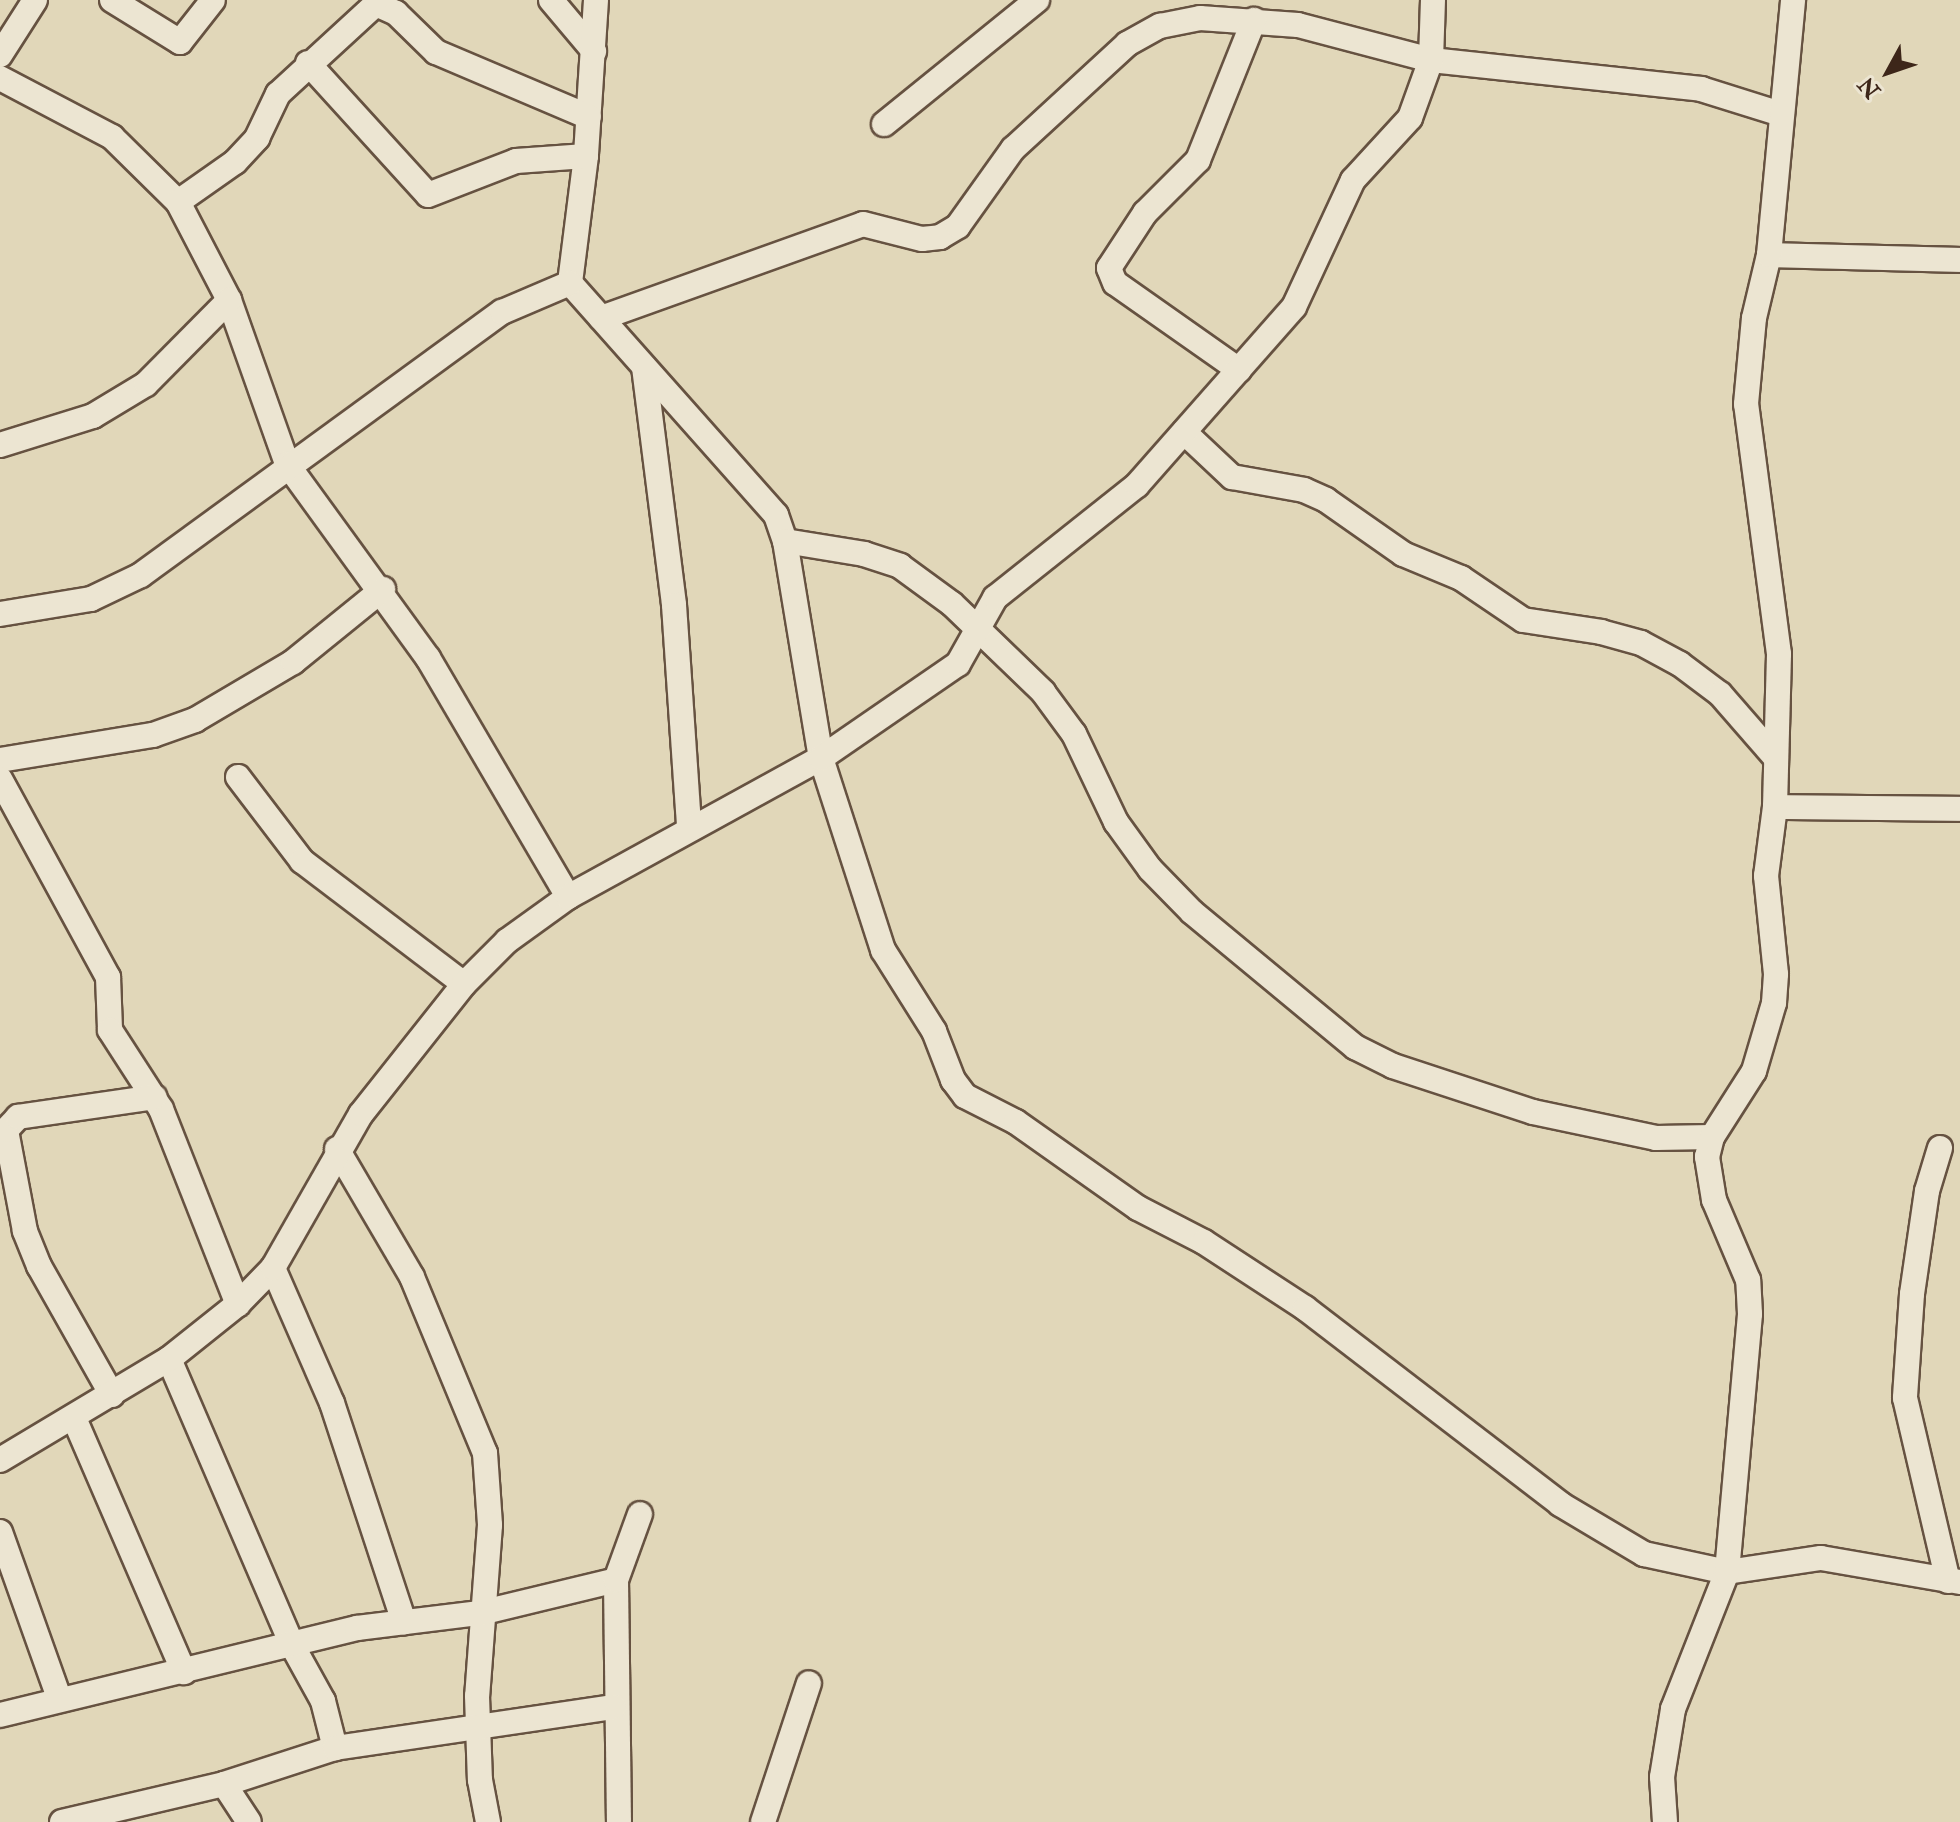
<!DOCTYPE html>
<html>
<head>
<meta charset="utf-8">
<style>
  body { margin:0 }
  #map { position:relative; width:1960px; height:1822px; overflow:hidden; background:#e1d7b9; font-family:"IM FELL Double Pica",serif }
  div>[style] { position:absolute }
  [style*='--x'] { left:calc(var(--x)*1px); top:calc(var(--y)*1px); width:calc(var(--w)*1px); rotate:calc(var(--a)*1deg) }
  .roads { filter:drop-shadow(2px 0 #665241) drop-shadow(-2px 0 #665241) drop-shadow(0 2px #665241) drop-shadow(0 -2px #665241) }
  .minor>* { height:24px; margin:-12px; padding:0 12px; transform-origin:12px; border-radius:12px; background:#ece5d2 }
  span { translate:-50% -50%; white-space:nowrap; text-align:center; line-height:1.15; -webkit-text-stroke:8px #ece5d2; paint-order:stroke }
  .north { position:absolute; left:1848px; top:32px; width:80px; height:80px; -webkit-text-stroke:6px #ece5d2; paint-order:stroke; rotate:230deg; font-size:22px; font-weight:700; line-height:32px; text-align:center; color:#3d2619 }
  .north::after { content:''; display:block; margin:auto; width:28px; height:36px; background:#3d2619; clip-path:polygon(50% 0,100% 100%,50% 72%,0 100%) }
</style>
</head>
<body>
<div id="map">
  <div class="roads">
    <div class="minor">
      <i style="--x:112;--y:0;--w:80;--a:31.7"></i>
      <i style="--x:180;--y:42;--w:53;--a:-51.8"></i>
      <i style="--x:551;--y:0;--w:67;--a:49.9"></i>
      <i style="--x:596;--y:0;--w:156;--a:93.7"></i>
      <i style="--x:586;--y:156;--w:128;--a:97.2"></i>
      <i style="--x:570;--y:283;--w:310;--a:48.4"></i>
      <i style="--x:776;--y:515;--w:28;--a:71"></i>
      <i style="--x:785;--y:541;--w:220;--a:80.6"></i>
      <i style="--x:821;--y:758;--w:202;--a:72.1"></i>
      <i style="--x:883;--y:950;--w:96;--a:57.8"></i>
      <i style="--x:934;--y:1031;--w:53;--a:68.8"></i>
      <i style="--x:953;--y:1080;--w:20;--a:53"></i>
      <i style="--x:965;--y:1096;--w:57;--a:27"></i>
      <i style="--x:1016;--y:1122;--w:149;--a:35.2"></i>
      <i style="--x:1138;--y:1208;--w:74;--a:27.3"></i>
      <i style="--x:1204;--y:1242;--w:121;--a:33.2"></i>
      <i style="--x:1305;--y:1308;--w:322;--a:37.5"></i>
      <i style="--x:1560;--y:1504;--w:98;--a:30.8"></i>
      <i style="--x:1644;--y:1554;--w:85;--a:12.2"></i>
      <i style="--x:1727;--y:1572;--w:95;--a:-8.5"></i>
      <i style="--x:1821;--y:1558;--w:141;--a:9.8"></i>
      <i style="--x:0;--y:55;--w:65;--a:-57.5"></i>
      <i style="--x:308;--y:63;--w:178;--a:47.7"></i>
      <i style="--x:428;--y:195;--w:94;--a:-21.1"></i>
      <i style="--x:516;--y:161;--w:70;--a:-4.1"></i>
      <i style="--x:0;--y:78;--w:127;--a:27.8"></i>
      <i style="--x:112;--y:137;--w:93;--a:44.6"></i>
      <i style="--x:178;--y:202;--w:110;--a:62.5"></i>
      <i style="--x:229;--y:300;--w:174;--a:70.5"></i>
      <i style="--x:287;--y:464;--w:240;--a:54"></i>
      <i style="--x:428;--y:658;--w:277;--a:59.6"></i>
      <i style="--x:884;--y:124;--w:197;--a:-39"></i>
      <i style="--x:178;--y:202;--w:70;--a:-35.1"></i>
      <i style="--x:235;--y:162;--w:33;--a:-47"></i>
      <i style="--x:257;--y:138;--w:49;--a:-64.5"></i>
      <i style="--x:278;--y:94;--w:133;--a:-42.6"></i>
      <i style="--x:376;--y:4;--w:22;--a:24"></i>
      <i style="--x:396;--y:13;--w:56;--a:44.3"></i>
      <i style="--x:436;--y:52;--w:166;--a:23"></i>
      <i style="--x:1769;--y:255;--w:191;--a:1.5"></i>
      <i style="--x:601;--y:318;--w:278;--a:-19.7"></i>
      <i style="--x:863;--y:224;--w:61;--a:14.3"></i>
      <i style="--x:922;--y:239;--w:18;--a:-6"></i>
      <i style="--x:940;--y:237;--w:21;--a:-31"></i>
      <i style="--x:958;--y:226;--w:95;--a:-54.5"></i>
      <i style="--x:1013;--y:149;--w:155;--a:-42.6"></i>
      <i style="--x:1127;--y:44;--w:38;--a:-29"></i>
      <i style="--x:1160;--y:26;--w:41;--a:-11.3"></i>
      <i style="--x:1200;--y:18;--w:98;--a:4.1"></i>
      <i style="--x:1298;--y:25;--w:138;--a:14.7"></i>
      <i style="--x:1431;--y:60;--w:272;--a:6.1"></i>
      <i style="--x:1701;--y:89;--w:84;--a:17.4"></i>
      <i style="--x:644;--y:367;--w:240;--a:82.8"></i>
      <i style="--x:674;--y:605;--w:223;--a:86.1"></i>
      <i style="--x:1239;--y:370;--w:151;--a:-144.9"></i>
      <i style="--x:1115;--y:283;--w:16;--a:-112"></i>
      <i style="--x:1109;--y:268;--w:66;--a:-56.8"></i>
      <i style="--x:1145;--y:213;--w:75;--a:-45"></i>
      <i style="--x:1198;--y:160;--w:151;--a:-68.2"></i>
      <i style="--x:1184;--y:432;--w:66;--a:43.2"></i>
      <i style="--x:1232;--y:477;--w:73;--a:10.2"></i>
      <i style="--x:1304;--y:490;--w:24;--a:24"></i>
      <i style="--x:1326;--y:500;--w:94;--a:35"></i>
      <i style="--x:1403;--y:554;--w:63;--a:22.5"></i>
      <i style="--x:1461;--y:578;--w:75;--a:34.1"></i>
      <i style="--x:1523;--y:620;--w:79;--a:8.7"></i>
      <i style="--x:1601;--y:632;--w:41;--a:15.4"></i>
      <i style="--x:1641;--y:643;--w:44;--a:28.3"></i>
      <i style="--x:1680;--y:664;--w:50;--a:36.9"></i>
      <i style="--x:1720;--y:694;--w:82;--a:48.9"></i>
      <i style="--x:0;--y:445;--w:97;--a:-17.3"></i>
      <i style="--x:93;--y:416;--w:62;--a:-31.1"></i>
      <i style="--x:146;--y:384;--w:118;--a:-45.3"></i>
      <i style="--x:785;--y:541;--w:80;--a:9.3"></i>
      <i style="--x:864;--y:554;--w:38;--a:18"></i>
      <i style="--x:900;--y:566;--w:64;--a:36.2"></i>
      <i style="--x:952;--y:604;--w:127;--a:44"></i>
      <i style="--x:1043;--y:692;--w:52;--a:53.6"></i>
      <i style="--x:1074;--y:734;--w:98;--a:64.5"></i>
      <i style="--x:1116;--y:822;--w:58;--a:54.1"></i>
      <i style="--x:1150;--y:869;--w:60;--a:45.7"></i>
      <i style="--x:1192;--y:912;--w:212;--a:39.6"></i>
      <i style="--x:1355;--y:1047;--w:42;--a:26.6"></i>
      <i style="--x:1393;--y:1066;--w:147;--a:18.2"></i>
      <i style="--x:1533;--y:1112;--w:126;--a:11.9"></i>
      <i style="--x:1656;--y:1138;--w:56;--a:-1"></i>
      <i style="--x:0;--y:614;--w:92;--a:-9.4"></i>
      <i style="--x:91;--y:599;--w:55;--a:-25.6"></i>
      <i style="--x:141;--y:575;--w:447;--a:-36.1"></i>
      <i style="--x:502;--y:312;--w:74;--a:-23.1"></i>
      <i style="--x:0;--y:760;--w:155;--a:-9.3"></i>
      <i style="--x:153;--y:735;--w:45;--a:-19.7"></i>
      <i style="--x:195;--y:720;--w:114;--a:-30.6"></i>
      <i style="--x:293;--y:662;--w:116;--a:-39"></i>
      <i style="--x:238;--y:777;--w:106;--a:52.7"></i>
      <i style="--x:302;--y:861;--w:203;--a:37.2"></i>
      <i style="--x:0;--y:779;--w:226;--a:61.4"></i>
      <i style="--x:108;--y:977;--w:53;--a:87.8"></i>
      <i style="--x:110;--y:1030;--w:94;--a:57.2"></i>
      <i style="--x:161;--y:1109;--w:210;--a:68.5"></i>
      <i style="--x:1775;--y:807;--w:185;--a:0.6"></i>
      <i style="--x:1940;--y:1148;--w:45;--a:106.8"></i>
      <i style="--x:1927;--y:1191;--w:104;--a:98.3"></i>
      <i style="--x:1912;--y:1294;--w:104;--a:93.9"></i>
      <i style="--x:1905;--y:1398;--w:188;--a:76.8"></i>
      <i style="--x:337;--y:1149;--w:148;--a:59.6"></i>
      <i style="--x:412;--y:1277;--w:191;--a:67.5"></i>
      <i style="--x:485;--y:1453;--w:72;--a:86"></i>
      <i style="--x:490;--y:1525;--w:171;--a:94.3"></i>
      <i style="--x:477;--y:1696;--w:84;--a:88"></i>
      <i style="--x:480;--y:1780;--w:43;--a:79.2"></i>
      <i style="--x:273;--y:1268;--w:147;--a:66.4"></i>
      <i style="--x:332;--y:1403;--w:231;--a:71.8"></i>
      <i style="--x:169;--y:1359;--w:311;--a:66.7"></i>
      <i style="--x:292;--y:1645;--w:64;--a:61"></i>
      <i style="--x:323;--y:1701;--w:49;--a:75.7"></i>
      <i style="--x:112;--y:1395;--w:148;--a:-119.5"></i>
      <i style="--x:39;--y:1266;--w:38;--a:-112"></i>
      <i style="--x:25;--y:1231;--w:103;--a:-100.7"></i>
      <i style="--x:6;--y:1130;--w:18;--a:-47"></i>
      <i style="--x:18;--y:1117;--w:138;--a:-8.3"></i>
      <i style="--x:74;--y:1418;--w:277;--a:66.6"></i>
      <i style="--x:0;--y:1460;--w:197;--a:-30.9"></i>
      <i style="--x:169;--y:1359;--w:88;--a:-38.6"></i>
      <i style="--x:238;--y:1304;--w:50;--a:-45.8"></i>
      <i style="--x:273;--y:1268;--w:177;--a:-60.3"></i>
      <i style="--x:361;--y:1114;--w:166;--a:-51.6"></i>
      <i style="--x:464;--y:984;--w:61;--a:-45"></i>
      <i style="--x:507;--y:941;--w:75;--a:-35.8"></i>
      <i style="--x:568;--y:897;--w:289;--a:-28.8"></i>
      <i style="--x:821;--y:758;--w:166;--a:-34.5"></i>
      <i style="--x:958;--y:664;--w:76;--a:-60.7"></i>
      <i style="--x:995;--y:598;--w:181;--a:-38.5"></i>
      <i style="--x:1137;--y:485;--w:237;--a:-48.6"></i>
      <i style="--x:1294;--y:307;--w:140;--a:-65.1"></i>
      <i style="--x:1353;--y:180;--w:84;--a:-47.4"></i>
      <i style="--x:1410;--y:118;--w:62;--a:-70.1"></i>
      <i style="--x:1431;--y:60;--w:60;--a:-88.1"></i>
      <i style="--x:0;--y:1532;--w:176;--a:70.4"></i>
      <i style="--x:616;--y:1580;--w:242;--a:89.3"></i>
      <i style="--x:0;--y:1715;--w:367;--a:-13.7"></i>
      <i style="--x:357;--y:1628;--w:124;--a:-7"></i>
      <i style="--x:480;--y:1613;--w:140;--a:-13.6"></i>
      <i style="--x:616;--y:1580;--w:70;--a:-70"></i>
      <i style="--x:224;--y:1784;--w:45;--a:56.7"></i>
      <i style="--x:62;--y:1822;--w:166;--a:-13.2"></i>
      <i style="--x:224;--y:1784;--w:117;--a:-18"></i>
      <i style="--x:335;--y:1748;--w:282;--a:-8.4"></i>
      <i style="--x:763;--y:1822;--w:146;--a:-71.7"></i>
      <i style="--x:1665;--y:1822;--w:45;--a:-93.8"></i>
      <i style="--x:1662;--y:1777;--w:69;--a:-80.8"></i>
      <i style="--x:1673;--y:1709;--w:147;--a:-68.5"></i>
      <i style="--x:1727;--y:1572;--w:259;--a:-84.9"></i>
      <i style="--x:1750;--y:1314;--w:34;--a:-93"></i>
      <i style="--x:1748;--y:1280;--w:87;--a:-113"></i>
      <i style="--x:1714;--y:1200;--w:44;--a:-99.2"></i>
      <i style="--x:1707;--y:1157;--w:21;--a:-76"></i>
      <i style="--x:1712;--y:1137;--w:78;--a:-57.5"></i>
      <i style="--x:1754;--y:1071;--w:71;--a:-73.6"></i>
      <i style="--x:1774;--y:1003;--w:29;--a:-86"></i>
      <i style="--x:1776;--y:974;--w:99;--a:-95.8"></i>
      <i style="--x:1766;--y:876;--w:70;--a:-82.6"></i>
      <i style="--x:1775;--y:807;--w:153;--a:-88.5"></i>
      <i style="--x:1779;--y:654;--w:252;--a:-97.5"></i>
      <i style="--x:1746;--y:404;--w:86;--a:-84.7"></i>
      <i style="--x:1754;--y:318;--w:65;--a:-76.6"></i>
      <i style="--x:1769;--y:255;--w:256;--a:-84.6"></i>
    </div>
  </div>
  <div class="north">N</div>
</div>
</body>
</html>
